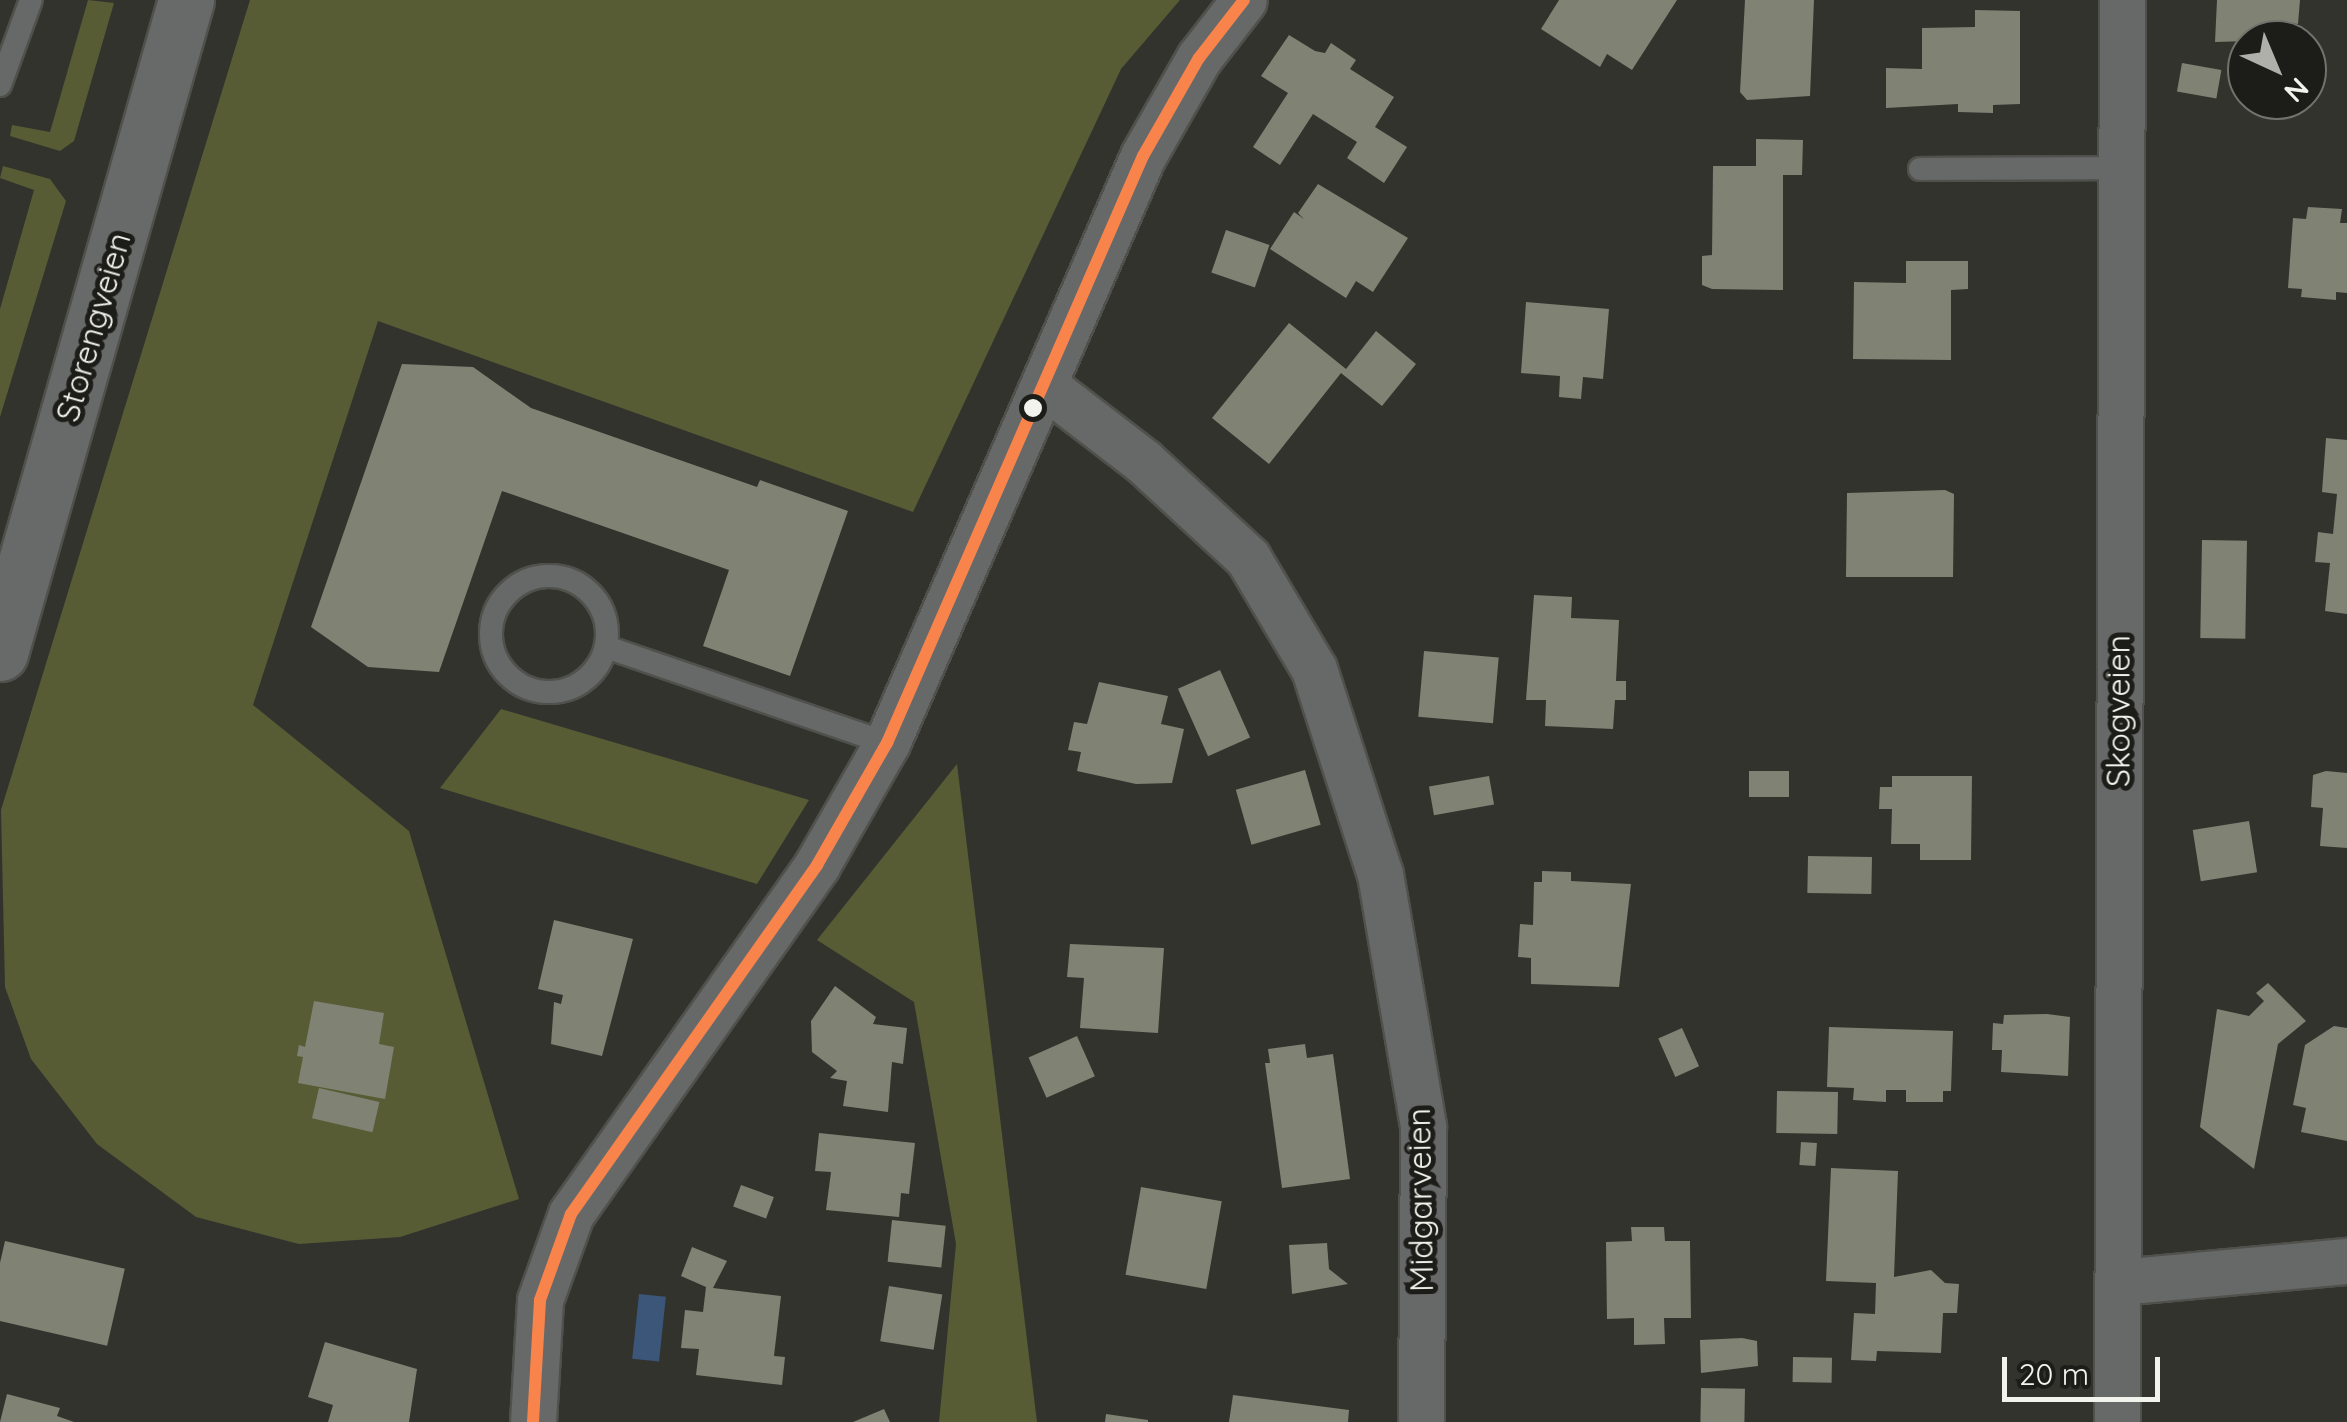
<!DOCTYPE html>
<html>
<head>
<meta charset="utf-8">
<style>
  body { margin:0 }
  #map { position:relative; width:2347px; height:1422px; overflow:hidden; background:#32332d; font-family:Quicksand,sans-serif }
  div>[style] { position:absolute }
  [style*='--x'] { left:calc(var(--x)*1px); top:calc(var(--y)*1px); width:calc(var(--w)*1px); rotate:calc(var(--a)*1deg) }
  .green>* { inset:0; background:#575c35 }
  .water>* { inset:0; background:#3b5679; transform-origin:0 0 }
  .building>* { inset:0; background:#808274; transform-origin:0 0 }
  .roads { filter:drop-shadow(2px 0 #50514c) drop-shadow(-2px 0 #50514c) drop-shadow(0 2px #50514c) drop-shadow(0 -2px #50514c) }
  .lane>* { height:22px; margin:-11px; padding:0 11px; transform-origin:11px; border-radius:11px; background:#676868 }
  .lane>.ring { margin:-11px; padding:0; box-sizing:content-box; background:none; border:22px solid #676868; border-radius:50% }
  .street>* { height:45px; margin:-22.5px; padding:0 22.5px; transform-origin:22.5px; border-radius:22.5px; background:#676868 }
  .secondary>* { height:55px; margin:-27.5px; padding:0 27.5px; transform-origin:27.5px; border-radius:27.5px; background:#686969 }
  .bus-1>* { height:12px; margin:-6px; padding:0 6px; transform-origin:6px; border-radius:6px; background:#f8844c }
  .dots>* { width:28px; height:28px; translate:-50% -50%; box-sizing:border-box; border:5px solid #1c1c18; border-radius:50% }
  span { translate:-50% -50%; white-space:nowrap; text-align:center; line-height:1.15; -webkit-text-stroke:10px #1c1c18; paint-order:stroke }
  .street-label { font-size:32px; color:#f2f3ec }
  .north { position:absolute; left:2227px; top:20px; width:100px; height:100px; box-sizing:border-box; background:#1c1c18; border:2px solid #72726d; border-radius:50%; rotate:136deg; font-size:28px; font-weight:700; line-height:40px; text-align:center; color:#f2f3ec }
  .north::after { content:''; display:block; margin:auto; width:35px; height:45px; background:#afb0a9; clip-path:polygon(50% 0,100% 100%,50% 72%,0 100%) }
  .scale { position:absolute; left:2002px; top:1357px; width:158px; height:45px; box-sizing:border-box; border:5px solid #f2f3ec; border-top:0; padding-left:12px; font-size:30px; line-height:35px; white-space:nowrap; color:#f2f3ec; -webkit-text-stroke:8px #1c1c18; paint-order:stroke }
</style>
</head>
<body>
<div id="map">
  <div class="green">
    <i style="clip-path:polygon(88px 0,114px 3px,74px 141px,60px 151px,10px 136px,12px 125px,50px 132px)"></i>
    <i style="clip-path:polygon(250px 0,1180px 0,1121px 69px,913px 512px,378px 321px,253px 705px,409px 831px,519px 1199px,400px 1237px,299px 1244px,196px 1217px,97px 1144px,31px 1059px,5px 987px,1px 810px)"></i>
    <i style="clip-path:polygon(3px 166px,50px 179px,66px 201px,0 417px,0 309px,34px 190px,0 178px)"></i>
    <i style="clip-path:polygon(501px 709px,809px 800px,757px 884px,440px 788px)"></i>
    <i style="clip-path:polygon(957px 764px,1037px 1422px,939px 1422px,956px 1244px,914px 1002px,817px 940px)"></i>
  </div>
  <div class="water">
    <i style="left:639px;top:1294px;width:27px;height:65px;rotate:6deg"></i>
  </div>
  <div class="building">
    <i style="clip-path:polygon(1559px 0,1677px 0,1632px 70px,1607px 54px,1600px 67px,1541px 29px)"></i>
    <i style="clip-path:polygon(1745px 0,1814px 0,1810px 96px,1747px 100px,1740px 92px)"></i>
    <i style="clip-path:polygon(2217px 0,2300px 0,2298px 24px,2284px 22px,2282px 40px,2215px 42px)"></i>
    <i style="clip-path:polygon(1975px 10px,2020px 11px,2020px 104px,1993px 105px,1993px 113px,1958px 112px,1958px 104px,1886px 108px,1886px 68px,1922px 69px,1922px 28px,1975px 27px)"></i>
    <i style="clip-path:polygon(1289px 35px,1315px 51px,1325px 53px,1331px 43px,1356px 60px,1350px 69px,1394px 97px,1375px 127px,1407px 147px,1384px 183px,1347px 158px,1357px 142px,1313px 114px,1280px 165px,1253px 147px,1288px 93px,1261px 76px)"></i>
    <i style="left:2182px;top:63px;width:40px;height:29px;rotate:10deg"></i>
    <i style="clip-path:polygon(1756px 139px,1803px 140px,1802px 175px,1783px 175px,1783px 290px,1712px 289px,1702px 285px,1702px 256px,1712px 255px,1713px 166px,1756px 166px)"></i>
    <i style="clip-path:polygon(1318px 184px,1408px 238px,1373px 292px,1356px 281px,1346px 298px,1270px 249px,1294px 212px,1304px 219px,1298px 213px)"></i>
    <i style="clip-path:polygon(2308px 207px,2342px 209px,2340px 223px,2347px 223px,2347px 293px,2336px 292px,2336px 300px,2301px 297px,2302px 289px,2288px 288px,2293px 218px,2306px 219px)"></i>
    <i style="left:1226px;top:230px;width:46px;height:45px;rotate:19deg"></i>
    <i style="clip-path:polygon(1906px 261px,1968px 261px,1968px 289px,1951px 290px,1951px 360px,1853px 359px,1854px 282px,1906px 283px)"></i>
    <i style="clip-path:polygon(1526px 302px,1609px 309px,1603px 379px,1583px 377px,1581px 399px,1559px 397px,1560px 376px,1521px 373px)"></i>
    <i style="clip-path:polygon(1289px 323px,1346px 369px,1376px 331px,1416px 364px,1382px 406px,1341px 373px,1269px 464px,1212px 418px)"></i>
    <i style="clip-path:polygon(402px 364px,473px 367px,531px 408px,757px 487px,760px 480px,848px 511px,790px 676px,703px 646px,729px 570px,502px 491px,439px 672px,368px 667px,311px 627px)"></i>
    <i style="clip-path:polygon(2326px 438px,2347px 440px,2347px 614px,2325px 611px,2330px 563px,2315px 562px,2318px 532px,2333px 534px,2337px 494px,2322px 492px)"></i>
    <i style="clip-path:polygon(1945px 490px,1954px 494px,1953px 577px,1846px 577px,1847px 493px)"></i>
    <i style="left:2202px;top:540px;width:45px;height:98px;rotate:1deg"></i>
    <i style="clip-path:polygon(1534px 595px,1572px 597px,1571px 618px,1619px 620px,1616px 681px,1626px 681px,1626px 700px,1615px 700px,1613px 729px,1545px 726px,1546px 700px,1526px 700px)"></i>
    <i style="left:1424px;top:651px;width:75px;height:66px;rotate:5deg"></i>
    <i style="left:1220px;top:670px;width:74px;height:46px;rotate:66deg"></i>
    <i style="clip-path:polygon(1099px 682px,1168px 696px,1161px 724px,1184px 729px,1172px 783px,1136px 784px,1077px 771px,1081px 752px,1068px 750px,1074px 722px,1087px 724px)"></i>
    <i style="left:1305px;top:770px;width:57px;height:72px;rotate:74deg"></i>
    <i style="left:1749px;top:771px;width:40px;height:26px"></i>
    <i style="clip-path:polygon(2326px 771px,2347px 773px,2347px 848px,2320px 846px,2323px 808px,2311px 807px,2313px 775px)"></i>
    <i style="left:1489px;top:776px;width:29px;height:61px;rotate:80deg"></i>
    <i style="clip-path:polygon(1892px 776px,1972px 776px,1971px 860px,1920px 860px,1920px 844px,1891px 844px,1892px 809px,1879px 809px,1880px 787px,1892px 787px)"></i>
    <i style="left:2249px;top:821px;width:52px;height:57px;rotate:81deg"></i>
    <i style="left:1808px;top:856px;width:64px;height:37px;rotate:1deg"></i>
    <i style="clip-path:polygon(1542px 871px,1571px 872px,1571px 881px,1631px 884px,1619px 987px,1531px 984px,1531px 958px,1518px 957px,1520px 924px,1533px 925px,1534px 882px,1542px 882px)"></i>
    <i style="clip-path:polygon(554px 920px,633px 939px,602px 1056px,551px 1044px,554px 1002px,561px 1004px,563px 995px,538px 989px)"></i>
    <i style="clip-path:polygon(1070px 944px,1164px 948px,1158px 1033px,1080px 1028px,1084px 978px,1067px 977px)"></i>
    <i style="clip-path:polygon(2268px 983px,2306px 1021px,2278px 1044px,2254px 1169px,2200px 1127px,2217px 1009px,2249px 1016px,2264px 1001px,2256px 993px)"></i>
    <i style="clip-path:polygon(835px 986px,876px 1017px,873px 1024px,907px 1028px,903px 1064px,892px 1062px,888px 1112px,843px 1106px,847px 1081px,830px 1078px,837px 1071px,812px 1052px,811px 1021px)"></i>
    <i style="clip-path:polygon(314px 1001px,384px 1013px,379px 1044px,394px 1047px,385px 1099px,298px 1083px,303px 1057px,297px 1056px,299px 1045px,305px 1047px)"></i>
    <i style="clip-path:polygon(2047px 1014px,2070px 1017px,2068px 1076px,2001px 1072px,2002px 1050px,1992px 1050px,1993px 1023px,2003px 1024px,2004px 1015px)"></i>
    <i style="clip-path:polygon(2334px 1026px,2347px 1028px,2347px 1141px,2301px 1132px,2306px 1108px,2293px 1105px,2305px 1045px)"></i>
    <i style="clip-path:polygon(1829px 1027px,1953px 1031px,1951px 1091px,1943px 1091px,1943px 1102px,1906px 1102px,1906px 1090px,1886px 1090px,1886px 1102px,1853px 1100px,1854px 1088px,1827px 1087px)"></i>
    <i style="left:1682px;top:1028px;width:42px;height:26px;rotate:66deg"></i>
    <i style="left:1077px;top:1036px;width:44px;height:53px;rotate:66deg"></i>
    <i style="clip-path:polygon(1305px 1044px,1307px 1058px,1333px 1054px,1350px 1179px,1282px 1188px,1265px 1063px,1270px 1063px,1268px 1049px)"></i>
    <i style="left:319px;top:1088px;width:62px;height:31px;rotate:13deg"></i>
    <i style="left:1777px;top:1091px;width:61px;height:42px;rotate:1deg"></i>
    <i style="clip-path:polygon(819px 1133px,915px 1143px,909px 1194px,901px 1193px,899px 1217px,826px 1210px,831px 1172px,815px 1171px)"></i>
    <i style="left:1801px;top:1142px;width:16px;height:23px;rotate:4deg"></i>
    <i style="clip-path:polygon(1831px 1168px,1898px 1171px,1894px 1277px,1931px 1270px,1945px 1283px,1959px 1284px,1957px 1313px,1943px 1313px,1941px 1353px,1877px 1351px,1876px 1361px,1851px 1360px,1854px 1313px,1875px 1314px,1876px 1283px,1826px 1281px)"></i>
    <i style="left:741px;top:1185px;width:35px;height:23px;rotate:20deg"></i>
    <i style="left:1141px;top:1187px;width:82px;height:89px;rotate:10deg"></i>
    <i style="left:892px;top:1220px;width:54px;height:42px;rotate:6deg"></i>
    <i style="clip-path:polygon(1631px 1227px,1664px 1227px,1665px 1241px,1690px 1241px,1691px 1318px,1664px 1318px,1665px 1344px,1634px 1345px,1634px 1318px,1607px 1319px,1606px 1242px,1632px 1241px)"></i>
    <i style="left:5px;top:1241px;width:123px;height:79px;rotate:13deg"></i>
    <i style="clip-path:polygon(1327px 1243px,1329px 1269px,1348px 1284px,1292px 1294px,1289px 1245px)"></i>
    <i style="clip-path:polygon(692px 1247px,727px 1261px,713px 1288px,781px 1296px,774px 1356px,785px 1357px,782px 1385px,696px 1375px,699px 1349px,681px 1348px,685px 1310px,703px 1312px,706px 1287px,681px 1276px)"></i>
    <i style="left:889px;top:1286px;width:54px;height:56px;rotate:9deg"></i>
    <i style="clip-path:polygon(1742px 1338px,1757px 1341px,1758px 1366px,1701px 1373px,1700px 1340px)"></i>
    <i style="clip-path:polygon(325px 1342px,417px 1369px,409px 1422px,328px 1422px,333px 1405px,308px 1397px)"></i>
    <i style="left:1793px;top:1357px;width:39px;height:25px;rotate:1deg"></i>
    <i style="left:1701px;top:1388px;width:44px;height:34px;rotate:1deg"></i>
    <i style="clip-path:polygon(7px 1394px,60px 1408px,57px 1416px,74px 1422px,0 1422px)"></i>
    <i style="clip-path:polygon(1233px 1395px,1349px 1410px,1348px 1422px,1229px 1422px)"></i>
    <i style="clip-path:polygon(884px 1409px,890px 1422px,853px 1422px)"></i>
    <i style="clip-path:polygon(1106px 1414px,1148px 1420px,1148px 1422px,1105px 1422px)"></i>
  </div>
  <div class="roads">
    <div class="lane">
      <i style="--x:0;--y:85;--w:90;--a:-70"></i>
      <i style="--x:1920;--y:169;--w:200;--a:-0.3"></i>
      <i class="ring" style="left:491px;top:576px;width:94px;height:94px"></i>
      <i style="--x:606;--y:647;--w:297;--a:18.9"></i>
    </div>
    <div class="street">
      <i style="--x:1044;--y:385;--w:125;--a:37.5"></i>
      <i style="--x:1143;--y:461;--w:143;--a:42.7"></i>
      <i style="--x:1248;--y:558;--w:129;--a:59.3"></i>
      <i style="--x:1314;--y:669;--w:215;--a:72.2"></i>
      <i style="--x:1380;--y:874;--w:256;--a:80.3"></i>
      <i style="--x:1423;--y:1126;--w:296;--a:90.4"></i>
      <i style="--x:2119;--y:1282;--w:229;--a:-5.3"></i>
      <i style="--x:533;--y:1422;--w:122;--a:-86.7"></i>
      <i style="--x:540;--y:1300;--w:91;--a:-70.2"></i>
      <i style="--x:571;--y:1214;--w:427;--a:-54.8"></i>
      <i style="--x:817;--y:865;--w:141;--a:-60.2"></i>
      <i style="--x:887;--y:743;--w:640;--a:-66.44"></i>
      <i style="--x:1143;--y:156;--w:113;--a:-60.3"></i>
      <i style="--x:1199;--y:58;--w:73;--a:-52.2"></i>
      <i style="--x:2117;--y:1422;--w:1422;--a:-89.8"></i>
    </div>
    <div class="secondary">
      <i style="--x:0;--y:653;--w:679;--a:-74.1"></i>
    </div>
  </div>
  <div class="bus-1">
    <i style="--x:533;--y:1422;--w:122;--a:-86.7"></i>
    <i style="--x:540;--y:1300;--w:91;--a:-70.2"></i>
    <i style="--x:571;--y:1214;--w:427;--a:-54.8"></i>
    <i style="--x:817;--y:865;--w:141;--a:-60.2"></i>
    <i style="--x:887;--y:743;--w:640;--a:-66.44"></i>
    <i style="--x:1143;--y:156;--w:113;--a:-60.3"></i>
    <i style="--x:1199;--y:58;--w:73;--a:-52.2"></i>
  </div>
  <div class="dots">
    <i style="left:1033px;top:408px;background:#f2f3ec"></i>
  </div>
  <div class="street-label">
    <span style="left:93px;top:327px;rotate:-74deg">Storengveien</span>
    <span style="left:2118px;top:711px;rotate:-90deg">Skogveien</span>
    <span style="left:1420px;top:1200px;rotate:-91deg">Midgarveien</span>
  </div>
  <div class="north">N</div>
  <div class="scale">20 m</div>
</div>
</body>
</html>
